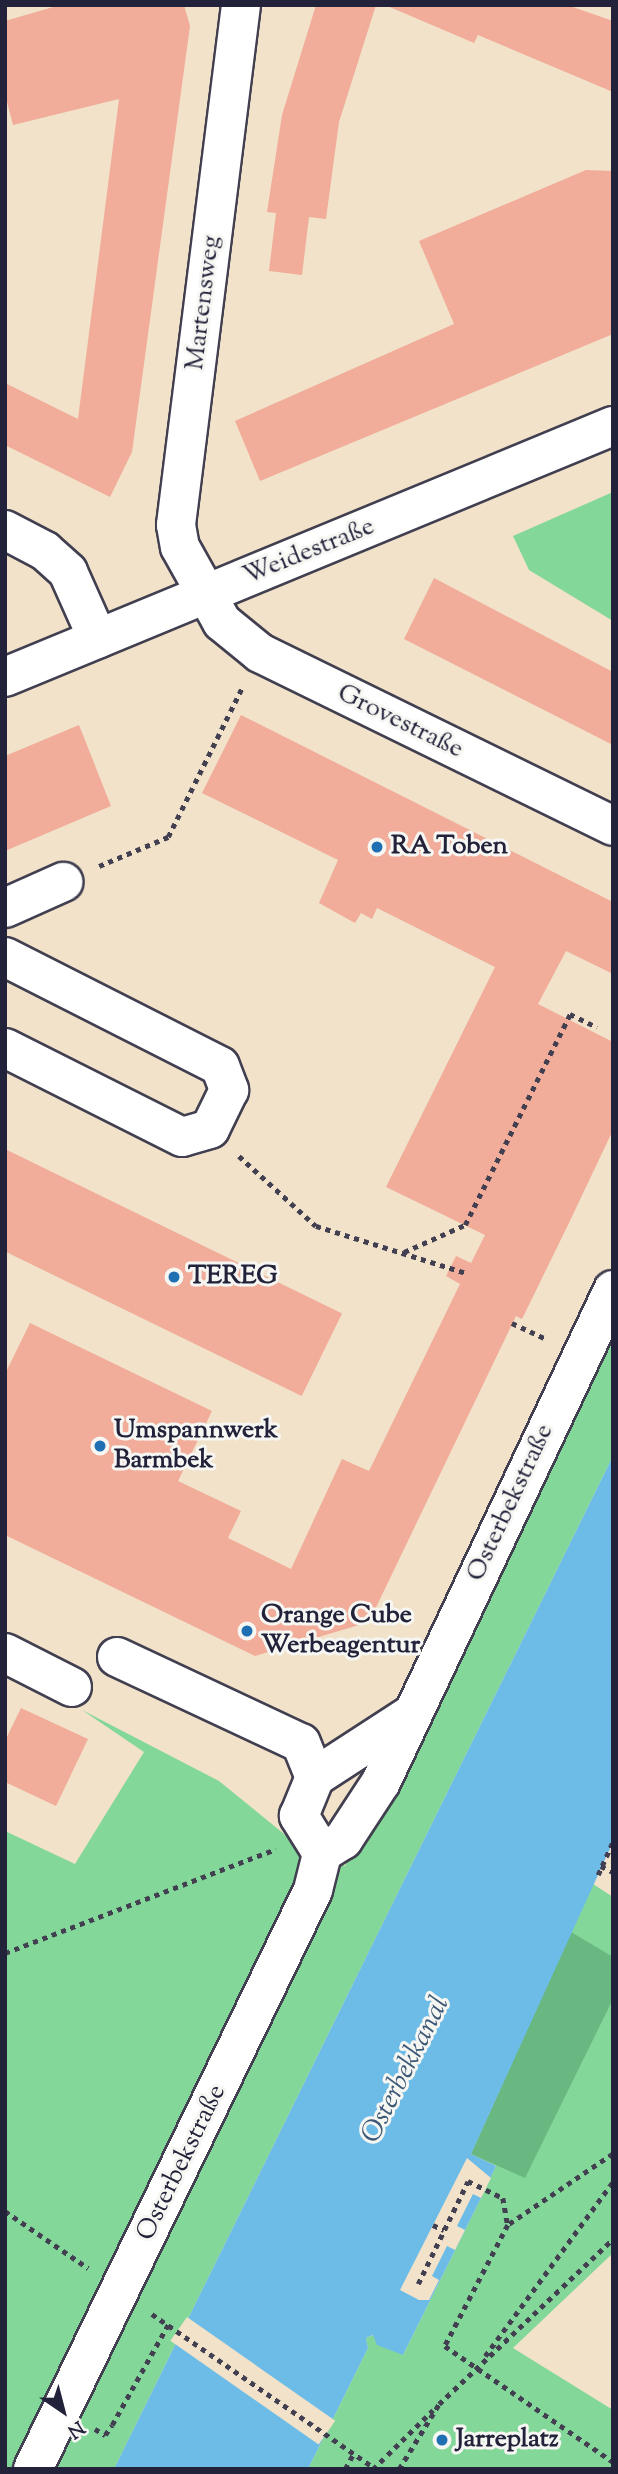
<!DOCTYPE html>
<html>
<head>
<meta charset="utf-8">
<style>
  body { margin:0 }
  #map { position:relative; width:618px; height:2474px; overflow:hidden; background:#f1e2c9; font-family:"Sorts Mill Goudy",serif }
  div>[style] { position:absolute }
  [style*='--x'] { left:calc(var(--x)*1px); top:calc(var(--y)*1px); width:calc(var(--w)*1px); rotate:calc(var(--a)*1deg) }
  .green>* { inset:0; background:#83d799 }
  .forest>* { inset:0; background:#6ab881 }
  .water>* { inset:0; background:#6cbce7 }
  .pier>* { inset:0; background:#f1e2c9; transform-origin:0 0 }
  .building>* { inset:0; background:#f1ac9a; transform-origin:0 0 }
  .path>* { height:4.5px; margin-top:-2.25px; transform-origin:0; background:repeating-linear-gradient(90deg,#413f50 0 5px,transparent 0 10px) }
  .roads { filter:drop-shadow(2px 0 #413f50) drop-shadow(-2px 0 #413f50) drop-shadow(0 2px #413f50) drop-shadow(0 -2px #413f50) }
  .minor>* { height:38px; margin:-19px; padding:0 19px; transform-origin:19px; border-radius:19px; background:#fff }
  .dots>* { width:19px; height:19px; translate:-50% -50%; box-sizing:border-box; border:4px solid #f6f6f2; border-radius:50% }
  span { translate:-50% -50%; white-space:nowrap; text-align:center; line-height:1.15; -webkit-text-stroke:6px #f6f6f2; paint-order:stroke }
  .street-label { font-size:26px; color:#22223b }
  .poi-label { font-size:26px; color:#22223b; font-weight:700 }
  .left { translate:0 -50%; text-align:left }
  .water-label { font-size:28px; color:#3c5877; font-style:italic }
  .frame { position:absolute; inset:0; border:7px solid #22223b; pointer-events:none }
  .north { position:absolute; left:28px; top:2376px; width:70px; height:70px; -webkit-text-stroke:5px #f6f6f2; paint-order:stroke; rotate:145deg; font-size:19px; font-weight:700; line-height:28px; text-align:center; color:#22223b }
  .north::after { content:''; display:block; margin:auto; width:24px; height:32px; background:#22223b; clip-path:polygon(50% 0,100% 100%,50% 72%,0 100%) }
</style>
</head>
<body>
<div id="map">
  <div class="green">
    <i style="clip-path:polygon(613px 492px,613px 621px,529px 570px,513px 536px)"></i>
    <i style="clip-path:polygon(613px 1323px,613px 1456px,114px 2469px,5px 2469px,5px 1831px,75px 1864px,144px 1752px,82px 1710px,219px 1781px,294px 1842px,345px 1866px)"></i>
    <i style="clip-path:polygon(593px 1884px,613px 1897px,613px 2253px,513px 2348px,613px 2410px,613px 2469px,308px 2469px,368px 2348px,366px 2338px,374px 2335px,403px 2355px,481px 2198px,496px 2166px,471px 2154px)"></i>
  </div>
  <div class="forest">
    <i style="clip-path:polygon(571px 1932px,613px 1957px,613px 1999px,525px 2178px,471px 2154px)"></i>
  </div>
  <div class="water">
    <i style="clip-path:polygon(613px 1456px,613px 1842px,471px 2154px,496px 2166px,481px 2198px,403px 2355px,377px 2345px,373px 2335px,366px 2338px,368px 2348px,308px 2469px,114px 2469px)"></i>
  </div>
  <div class="pier">
    <i style="clip-path:polygon(467px 2158px,491px 2178px,481px 2198px,473px 2194px,457px 2226px,465px 2230px,455px 2250px,447px 2246px,432px 2276px,439px 2280px,429px 2300px,419px 2300px,400px 2290px)"></i>
    <i style="left:187px;top:2317px;width:181px;height:29px;rotate:35deg"></i>
  </div>
  <div class="building">
    <i style="clip-path:polygon(60px 5px,184px 5px,190px 26px,132px 452px,110px 497px,5px 445px,5px 383px,78px 419px,119px 99px,13px 125px,5px 94px,5px 21px)"></i>
    <i style="clip-path:polygon(316px 5px,376px 5px,339px 122px,326px 219px,309px 217px,302px 275px,269px 271px,276px 213px,267px 212px,282px 115px)"></i>
    <i style="clip-path:polygon(385px 5px,567px 5px,613px 21px,613px 92px,478px 35px,474px 43px)"></i>
    <i style="clip-path:polygon(586px 170px,613px 171px,613px 334px,260px 481px,235px 421px,454px 324px,419px 241px)"></i>
    <i style="clip-path:polygon(434px 578px,613px 672px,613px 745px,404px 639px)"></i>
    <i style="clip-path:polygon(241px 715px,613px 902px,613px 974px,566px 951px,538px 1004px,613px 1042px,613px 1130px,567px 1227px,522px 1319px,516px 1316px,369px 1622px,255px 1656px,5px 1535px,5px 1374px,30px 1323px,212px 1411px,178px 1481px,241px 1511px,228px 1538px,291px 1569px,342px 1459px,369px 1471px,460px 1284px,446px 1276px,456px 1256px,471px 1263px,485px 1235px,386px 1187px,495px 967px,377px 908px,372px 919px,361px 913px,355px 923px,319px 903px,338px 860px,202px 793px)"></i>
    <i style="clip-path:polygon(79px 725px,111px 806px,5px 851px,5px 756px)"></i>
    <i style="left:5px;top:1149px;width:375px;height:92px;rotate:26deg"></i>
    <i style="clip-path:polygon(21px 1708px,88px 1739px,56px 1806px,5px 1782px,5px 1741px)"></i>
  </div>
  <div class="path">
    <i style="--x:99;--y:866;--w:75;--a:-22.8"></i>
    <i style="--x:168;--y:837;--w:169;--a:-63.6"></i>
    <i style="--x:239;--y:1156;--w:104;--a:42.3"></i>
    <i style="--x:316;--y:1226;--w:157;--a:17.4"></i>
    <i style="--x:404;--y:1252;--w:67;--a:-23.9"></i>
    <i style="--x:465;--y:1225;--w:236;--a:-63.5"></i>
    <i style="--x:570;--y:1014;--w:30;--a:26"></i>
    <i style="--x:512;--y:1323;--w:38;--a:25"></i>
    <i style="--x:601;--y:1866;--w:13;--a:27"></i>
    <i style="--x:598;--y:1875;--w:36;--a:-66"></i>
    <i style="--x:5;--y:1953;--w:290;--a:-21"></i>
    <i style="--x:613;--y:2154;--w:127;--a:145.9"></i>
    <i style="--x:508;--y:2225;--w:136;--a:117.5"></i>
    <i style="--x:445;--y:2346;--w:204;--a:34.6"></i>
    <i style="--x:5;--y:2211;--w:101;--a:34.5"></i>
    <i style="--x:433;--y:2225;--w:12;--a:24"></i>
    <i style="--x:418;--y:2284;--w:114;--a:-64.1"></i>
    <i style="--x:468;--y:2181;--w:39;--a:26"></i>
    <i style="--x:503;--y:2198;--w:27;--a:80"></i>
    <i style="--x:152;--y:2314;--w:272;--a:34.7"></i>
    <i style="--x:485;--y:2356;--w:216;--a:-53.7"></i>
    <i style="--x:95;--y:2429;--w:12;--a:31"></i>
    <i style="--x:105;--y:2435;--w:12;--a:-55"></i>
    <i style="--x:112;--y:2425;--w:115;--a:-60.8"></i>
    <i style="--x:345;--y:2469;--w:18;--a:-61"></i>
    <i style="--x:373;--y:2469;--w:84;--a:-44.5"></i>
    <i style="--x:399;--y:2469;--w:76;--a:-58.4"></i>
    <i style="--x:439;--y:2404;--w:240;--a:-43.5"></i>
  </div>
  <div class="roads">
    <div class="minor">
      <i style="--x:241;--y:5;--w:524;--a:97.13"></i>
      <i style="--x:176;--y:525;--w:22;--a:80"></i>
      <i style="--x:180;--y:547;--w:86;--a:60.8"></i>
      <i style="--x:222;--y:622;--w:49;--a:39.2"></i>
      <i style="--x:260;--y:653;--w:393;--a:26.1"></i>
      <i style="--x:5;--y:530;--w:45;--a:27.7"></i>
      <i style="--x:45;--y:551;--w:31;--a:42"></i>
      <i style="--x:68;--y:572;--w:73;--a:65.9"></i>
      <i style="--x:5;--y:677;--w:658;--a:-22.43"></i>
      <i style="--x:5;--y:908;--w:64;--a:-24.1"></i>
      <i style="--x:5;--y:957;--w:241;--a:26.9"></i>
      <i style="--x:220;--y:1066;--w:26;--a:69"></i>
      <i style="--x:229;--y:1090;--w:43;--a:116"></i>
      <i style="--x:210;--y:1129;--w:29;--a:164"></i>
      <i style="--x:182;--y:1137;--w:198;--a:-153.3"></i>
      <i style="--x:5;--y:1653;--w:75;--a:26.9"></i>
      <i style="--x:117;--y:1657;--w:203;--a:25.1"></i>
      <i style="--x:301;--y:1743;--w:37;--a:68"></i>
      <i style="--x:322;--y:1853;--w:44;--a:-121.9"></i>
      <i style="--x:299;--y:1816;--w:42;--a:-67.7"></i>
      <i style="--x:315;--y:1777;--w:112;--a:-33"></i>
      <i style="--x:33;--y:2469;--w:643;--a:-64.19"></i>
      <i style="--x:313;--y:1890;--w:38;--a:-76"></i>
      <i style="--x:322;--y:1853;--w:25;--a:-32"></i>
      <i style="--x:343;--y:1840;--w:69;--a:-56.8"></i>
      <i style="--x:381;--y:1782;--w:544;--a:-64.75"></i>
    </div>
  </div>
  <div class="dots">
    <i style="left:377px;top:847px;background:#1f6fb2"></i>
    <i style="left:174px;top:1277px;background:#1f6fb2"></i>
    <i style="left:100px;top:1446px;background:#1f6fb2"></i>
    <i style="left:247px;top:1631px;background:#1f6fb2"></i>
    <i style="left:442px;top:2440px;background:#1f6fb2"></i>
  </div>
  <div class="street-label">
    <span style="left:204px;top:303px;rotate:-83deg">Martensweg</span>
    <span style="left:309px;top:552px;rotate:-22deg">Weidestraße</span>
    <span style="left:400px;top:722px;rotate:26deg">Grovestraße</span>
    <span style="left:511px;top:1503px;rotate:-65deg">Osterbekstraße</span>
    <span style="left:182px;top:2163px;rotate:-64deg">Osterbekstraße</span>
  </div>
  <div class="poi-label">
    <span class="left" style="left:391px;top:847px">RA Toben</span>
    <span class="left" style="left:188px;top:1277px">TEREG</span>
    <span class="left" style="left:114px;top:1446px">Umspannwerk<br>Barmbek</span>
    <span class="left" style="left:261px;top:1631px">Orange Cube<br>Werbeagentur</span>
    <span class="left" style="left:456px;top:2440px">Jarreplatz</span>
  </div>
  <div class="water-label">
    <span style="left:406px;top:2070px;rotate:-63deg">Osterbekkanal</span>
  </div>
  <div class="frame"></div>
  <div class="north">N</div>
</div>
</body>
</html>
